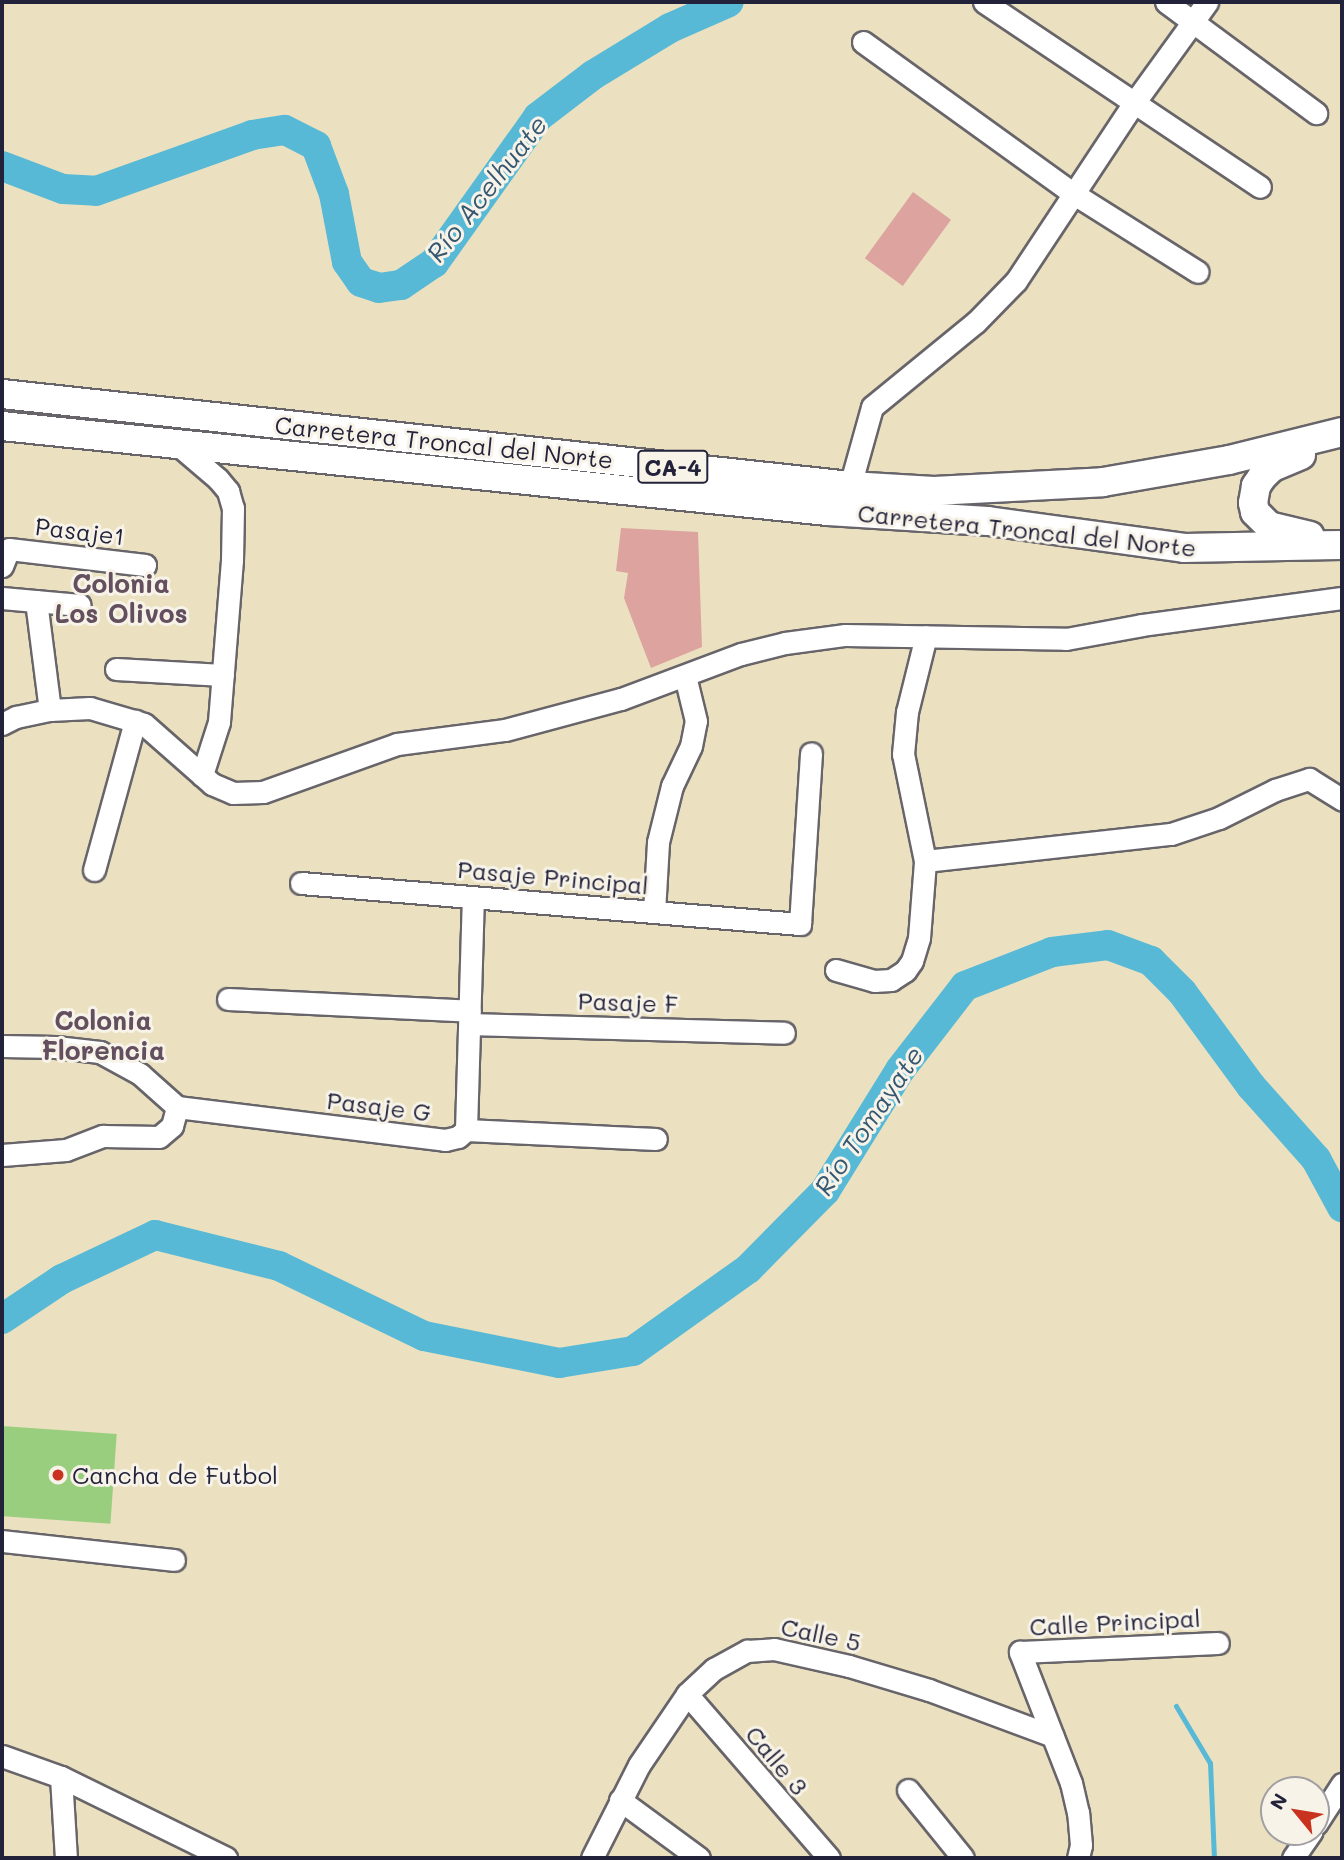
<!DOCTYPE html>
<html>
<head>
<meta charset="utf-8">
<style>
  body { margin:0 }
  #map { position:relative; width:1344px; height:1860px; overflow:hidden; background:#ebe1c0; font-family:Mali,sans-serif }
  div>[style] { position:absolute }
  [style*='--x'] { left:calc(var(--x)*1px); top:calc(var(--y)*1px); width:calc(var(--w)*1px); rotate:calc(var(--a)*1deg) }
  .green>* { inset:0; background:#99ce7f; transform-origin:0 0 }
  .stream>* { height:5px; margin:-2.5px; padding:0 2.5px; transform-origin:2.5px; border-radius:2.5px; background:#57b9d6 }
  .river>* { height:30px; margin:-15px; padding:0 15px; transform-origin:15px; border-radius:15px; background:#57b9d6 }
  .building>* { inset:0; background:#dca39f; transform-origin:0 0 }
  .roads { filter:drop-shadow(2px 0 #68656a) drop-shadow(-2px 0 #68656a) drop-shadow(0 2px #68656a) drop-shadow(0 -2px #68656a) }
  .minor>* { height:21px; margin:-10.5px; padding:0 10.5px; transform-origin:10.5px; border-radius:10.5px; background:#fff }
  .major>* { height:28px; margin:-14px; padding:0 14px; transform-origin:14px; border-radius:14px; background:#fff }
  .dots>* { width:19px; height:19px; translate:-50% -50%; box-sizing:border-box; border:4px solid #f7f3e8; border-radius:50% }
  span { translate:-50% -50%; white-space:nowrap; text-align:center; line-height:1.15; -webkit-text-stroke:6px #f7f3e8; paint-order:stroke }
  .shield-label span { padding:2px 5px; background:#f7f3e8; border:2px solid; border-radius:5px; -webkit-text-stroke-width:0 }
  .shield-label { font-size:23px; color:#22223b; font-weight:700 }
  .street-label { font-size:24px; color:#22223b }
  .poi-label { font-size:24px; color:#22223b }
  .left { translate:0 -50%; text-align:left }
  .water-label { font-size:26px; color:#355771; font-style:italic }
  .neighbourhood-label { font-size:26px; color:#634f5e; font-weight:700 }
  .frame { position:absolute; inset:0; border:4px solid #22223b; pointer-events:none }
  .north { position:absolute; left:1260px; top:1776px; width:70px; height:70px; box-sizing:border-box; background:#f7f3e8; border:2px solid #a29fa3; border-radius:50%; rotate:300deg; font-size:19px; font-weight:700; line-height:28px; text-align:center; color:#22223b }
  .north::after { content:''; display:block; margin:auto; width:24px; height:32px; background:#c8321e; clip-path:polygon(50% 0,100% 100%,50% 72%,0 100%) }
</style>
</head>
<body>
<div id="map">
  <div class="green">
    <i style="left:2px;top:1426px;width:115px;height:90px;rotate:4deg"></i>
  </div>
  <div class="stream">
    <i style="--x:1176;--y:1706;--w:66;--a:59.2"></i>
    <i style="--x:1210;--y:1763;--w:95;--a:87.6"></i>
  </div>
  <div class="river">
    <i style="--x:2;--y:166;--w:65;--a:20.7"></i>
    <i style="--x:63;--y:189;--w:33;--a:3"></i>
    <i style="--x:96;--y:191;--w:166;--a:-19.7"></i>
    <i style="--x:252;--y:135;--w:33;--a:-9"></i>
    <i style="--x:285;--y:130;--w:35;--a:27"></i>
    <i style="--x:316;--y:146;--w:51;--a:69.4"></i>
    <i style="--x:334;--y:194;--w:69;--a:79.2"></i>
    <i style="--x:347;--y:262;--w:24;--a:55"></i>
    <i style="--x:361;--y:282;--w:19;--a:18"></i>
    <i style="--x:379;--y:288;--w:22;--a:-8"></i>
    <i style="--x:401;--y:285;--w:40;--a:-34"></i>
    <i style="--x:434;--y:263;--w:179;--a:-54.5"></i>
    <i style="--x:538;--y:117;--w:69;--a:-37.4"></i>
    <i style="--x:593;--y:75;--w:90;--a:-31.4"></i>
    <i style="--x:670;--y:28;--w:64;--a:-23.8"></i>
    <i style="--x:2;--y:1319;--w:72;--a:-33.7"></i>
    <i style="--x:62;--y:1279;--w:103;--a:-25.3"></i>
    <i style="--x:155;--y:1235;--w:128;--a:14"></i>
    <i style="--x:279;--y:1266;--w:161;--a:25.8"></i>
    <i style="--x:424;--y:1336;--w:138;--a:11.3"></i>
    <i style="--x:559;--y:1363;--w:75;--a:-9.2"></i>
    <i style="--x:633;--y:1351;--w:141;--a:-35.5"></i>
    <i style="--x:748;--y:1269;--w:110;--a:-45.4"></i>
    <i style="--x:825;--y:1191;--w:142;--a:-58.2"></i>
    <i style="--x:900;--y:1070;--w:106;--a:-52.3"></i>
    <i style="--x:965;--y:986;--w:93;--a:-21.3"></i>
    <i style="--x:1052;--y:952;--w:56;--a:-7.1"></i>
    <i style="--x:1108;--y:945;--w:46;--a:20.4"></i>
    <i style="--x:1151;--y:961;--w:44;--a:45"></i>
    <i style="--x:1182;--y:992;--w:117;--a:53.7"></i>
    <i style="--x:1251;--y:1086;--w:98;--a:48.3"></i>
    <i style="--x:1316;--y:1159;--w:55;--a:61.6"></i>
  </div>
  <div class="building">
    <i style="left:913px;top:192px;width:47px;height:82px;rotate:36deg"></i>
    <i style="clip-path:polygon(621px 528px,698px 532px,702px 647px,651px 668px,624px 598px,628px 573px,616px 571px)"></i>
  </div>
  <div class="roads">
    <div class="minor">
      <i style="--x:984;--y:2;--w:332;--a:33.8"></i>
      <i style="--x:1166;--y:2;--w:187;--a:36.5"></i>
      <i style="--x:863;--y:42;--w:260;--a:35.8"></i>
      <i style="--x:1074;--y:194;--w:146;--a:32.2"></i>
      <i style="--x:177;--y:444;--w:54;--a:40.5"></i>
      <i style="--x:218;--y:479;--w:16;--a:50"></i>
      <i style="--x:228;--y:491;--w:18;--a:74"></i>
      <i style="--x:233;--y:508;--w:52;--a:91.1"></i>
      <i style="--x:232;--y:560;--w:163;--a:94.6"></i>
      <i style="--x:219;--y:722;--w:56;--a:107.8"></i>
      <i style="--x:850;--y:486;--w:82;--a:-74.4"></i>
      <i style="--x:872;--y:407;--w:134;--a:-39.3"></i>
      <i style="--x:976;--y:322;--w:57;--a:-45.7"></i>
      <i style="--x:1016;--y:281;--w:214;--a:-56.5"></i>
      <i style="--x:1134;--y:103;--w:125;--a:-54.1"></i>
      <i style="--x:2;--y:566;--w:18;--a:-68"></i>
      <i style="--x:9;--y:549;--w:137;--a:6.7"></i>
      <i style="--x:2;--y:598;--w:78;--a:5.1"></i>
      <i style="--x:36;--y:601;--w:110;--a:82.7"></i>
      <i style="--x:116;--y:669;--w:107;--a:3.2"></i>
      <i style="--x:2;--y:724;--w:16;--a:-27"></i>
      <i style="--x:16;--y:717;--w:35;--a:-12"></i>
      <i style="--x:50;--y:710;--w:40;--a:-2.9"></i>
      <i style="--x:90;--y:708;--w:56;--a:16.5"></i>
      <i style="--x:144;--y:724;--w:91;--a:41.4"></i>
      <i style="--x:212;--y:784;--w:23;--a:23"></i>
      <i style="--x:233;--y:793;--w:30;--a:-2"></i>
      <i style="--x:263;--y:792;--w:142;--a:-19.7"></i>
      <i style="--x:397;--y:744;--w:109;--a:-7.4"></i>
      <i style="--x:505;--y:730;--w:120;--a:-15"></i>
      <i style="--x:621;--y:699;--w:128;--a:-20.6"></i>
      <i style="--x:741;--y:654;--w:45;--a:-14"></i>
      <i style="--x:785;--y:643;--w:61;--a:-7.6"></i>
      <i style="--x:845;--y:635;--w:221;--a:1"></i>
      <i style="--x:1066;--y:639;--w:77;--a:-10.4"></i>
      <i style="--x:1142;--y:625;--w:202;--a:-7.7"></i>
      <i style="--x:925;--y:861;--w:247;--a:-6.3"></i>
      <i style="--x:1171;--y:834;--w:51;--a:-18.4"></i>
      <i style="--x:1219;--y:818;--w:63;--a:-26.6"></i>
      <i style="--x:1275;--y:790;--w:36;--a:-18"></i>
      <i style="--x:1309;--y:779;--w:39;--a:32"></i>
      <i style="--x:94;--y:870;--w:155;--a:-74.6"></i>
      <i style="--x:301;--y:883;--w:501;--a:4.7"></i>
      <i style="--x:800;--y:924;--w:171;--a:-86.3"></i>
      <i style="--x:654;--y:912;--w:70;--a:-86.7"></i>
      <i style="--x:658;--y:842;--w:58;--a:-76"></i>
      <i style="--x:672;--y:786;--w:44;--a:-64.6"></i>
      <i style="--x:691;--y:746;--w:25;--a:-79"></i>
      <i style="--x:696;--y:721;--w:46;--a:-103.7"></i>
      <i style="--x:836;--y:970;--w:40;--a:16"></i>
      <i style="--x:874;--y:981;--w:17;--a:-3"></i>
      <i style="--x:891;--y:980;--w:17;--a:-33"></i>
      <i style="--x:905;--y:971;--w:12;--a:-55"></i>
      <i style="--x:912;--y:961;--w:24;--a:-73"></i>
      <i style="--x:919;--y:938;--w:77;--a:-85.5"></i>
      <i style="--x:925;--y:861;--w:109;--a:-101.6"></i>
      <i style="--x:903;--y:754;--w:42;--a:-84.6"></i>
      <i style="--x:907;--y:712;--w:78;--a:-76"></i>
      <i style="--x:228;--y:999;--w:242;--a:2.8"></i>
      <i style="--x:470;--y:1024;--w:314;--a:1.6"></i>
      <i style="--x:2;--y:1046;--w:54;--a:1.1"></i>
      <i style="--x:56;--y:1047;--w:44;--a:6.5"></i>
      <i style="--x:100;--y:1052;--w:46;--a:28.8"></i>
      <i style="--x:140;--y:1074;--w:50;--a:41.7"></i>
      <i style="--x:177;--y:1107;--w:270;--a:7"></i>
      <i style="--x:445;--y:1140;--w:13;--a:-13"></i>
      <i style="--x:458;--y:1137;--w:11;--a:-41"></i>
      <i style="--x:466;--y:1130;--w:190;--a:2.7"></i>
      <i style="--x:466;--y:1130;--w:233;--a:-88.3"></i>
      <i style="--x:2;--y:1155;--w:64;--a:-4.5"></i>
      <i style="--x:66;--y:1150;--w:40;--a:-21"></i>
      <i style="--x:103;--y:1136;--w:56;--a:1"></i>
      <i style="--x:159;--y:1137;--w:17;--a:-40"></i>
      <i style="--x:172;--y:1126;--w:20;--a:-75"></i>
      <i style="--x:2;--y:1541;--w:173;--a:6.3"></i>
      <i style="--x:687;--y:1694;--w:217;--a:49.1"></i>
      <i style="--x:2;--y:1756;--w:63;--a:19.6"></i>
      <i style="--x:61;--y:1777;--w:184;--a:26.1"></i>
      <i style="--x:61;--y:1777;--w:81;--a:86.5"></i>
      <i style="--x:908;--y:1790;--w:87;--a:51"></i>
      <i style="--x:620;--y:1800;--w:98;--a:36.3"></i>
      <i style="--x:1316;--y:1824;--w:48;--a:-57"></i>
      <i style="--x:592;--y:1858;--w:104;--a:-63.2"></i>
      <i style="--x:639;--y:1765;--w:86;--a:-55.9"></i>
      <i style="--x:687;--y:1694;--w:37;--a:-43"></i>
      <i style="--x:714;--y:1669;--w:38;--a:-29"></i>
      <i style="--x:747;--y:1651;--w:27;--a:-4"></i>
      <i style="--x:774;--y:1649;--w:77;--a:12.8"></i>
      <i style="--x:849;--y:1666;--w:84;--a:16.7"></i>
      <i style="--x:929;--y:1690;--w:132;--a:20.4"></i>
      <i style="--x:1078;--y:1858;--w:13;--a:-77"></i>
      <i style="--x:1081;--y:1845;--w:32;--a:-95"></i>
      <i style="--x:1078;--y:1813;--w:31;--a:-103"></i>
      <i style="--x:1071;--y:1783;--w:141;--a:-111.3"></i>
      <i style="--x:1020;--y:1652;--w:198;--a:-2.6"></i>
      <i style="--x:1293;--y:1858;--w:32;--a:-55"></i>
    </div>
    <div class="major">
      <i style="--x:2;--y:394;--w:853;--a:6.19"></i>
      <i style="--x:850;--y:486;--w:84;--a:3.4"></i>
      <i style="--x:934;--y:491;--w:169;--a:-3"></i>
      <i style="--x:1103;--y:482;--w:128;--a:-9.9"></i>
      <i style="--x:1229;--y:460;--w:116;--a:-13.9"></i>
      <i style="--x:2;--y:426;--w:830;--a:5.88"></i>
      <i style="--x:828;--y:511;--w:160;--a:3.6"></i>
      <i style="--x:988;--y:521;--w:198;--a:7.8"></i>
      <i style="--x:1184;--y:548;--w:158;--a:-1.1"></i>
      <i style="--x:1301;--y:455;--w:33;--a:157"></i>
      <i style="--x:1271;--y:468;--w:13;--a:135"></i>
      <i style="--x:1262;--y:477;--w:11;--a:124"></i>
      <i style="--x:1256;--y:486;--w:17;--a:100"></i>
      <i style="--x:1253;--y:503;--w:9;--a:77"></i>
      <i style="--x:1255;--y:512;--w:20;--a:45"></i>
      <i style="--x:1269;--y:526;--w:42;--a:13.7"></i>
    </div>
  </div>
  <div class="dots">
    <i style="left:58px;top:1475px;background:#c8321e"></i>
  </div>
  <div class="shield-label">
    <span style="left:673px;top:467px">CA-4</span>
  </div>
  <div class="street-label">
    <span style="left:444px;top:442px;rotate:6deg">Carretera Troncal del Norte</span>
    <span style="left:1027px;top:530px;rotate:6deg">Carretera Troncal del Norte</span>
    <span style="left:80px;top:531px;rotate:7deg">Pasaje1</span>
    <span style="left:553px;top:877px;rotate:5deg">Pasaje Principal</span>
    <span style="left:628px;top:1002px;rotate:2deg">Pasaje F</span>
    <span style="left:379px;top:1106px;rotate:7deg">Pasaje G</span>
    <span style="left:1115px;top:1622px;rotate:-3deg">Calle Principal</span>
    <span style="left:821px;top:1634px;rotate:12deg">Calle 5</span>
    <span style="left:777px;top:1760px;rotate:50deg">Calle 3</span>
  </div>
  <div class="poi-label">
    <span class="left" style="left:72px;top:1475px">Cancha de Futbol</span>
  </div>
  <div class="water-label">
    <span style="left:487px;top:189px;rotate:-52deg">Río Acelhuate</span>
    <span style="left:869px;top:1121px;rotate:-56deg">Río Tomayate</span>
  </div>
  <div class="neighbourhood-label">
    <span style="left:121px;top:599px">Colonia<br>Los Olivos</span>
    <span style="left:103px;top:1036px">Colonia<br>Florencia</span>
  </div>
  <div class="frame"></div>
  <div class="north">N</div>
</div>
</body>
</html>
